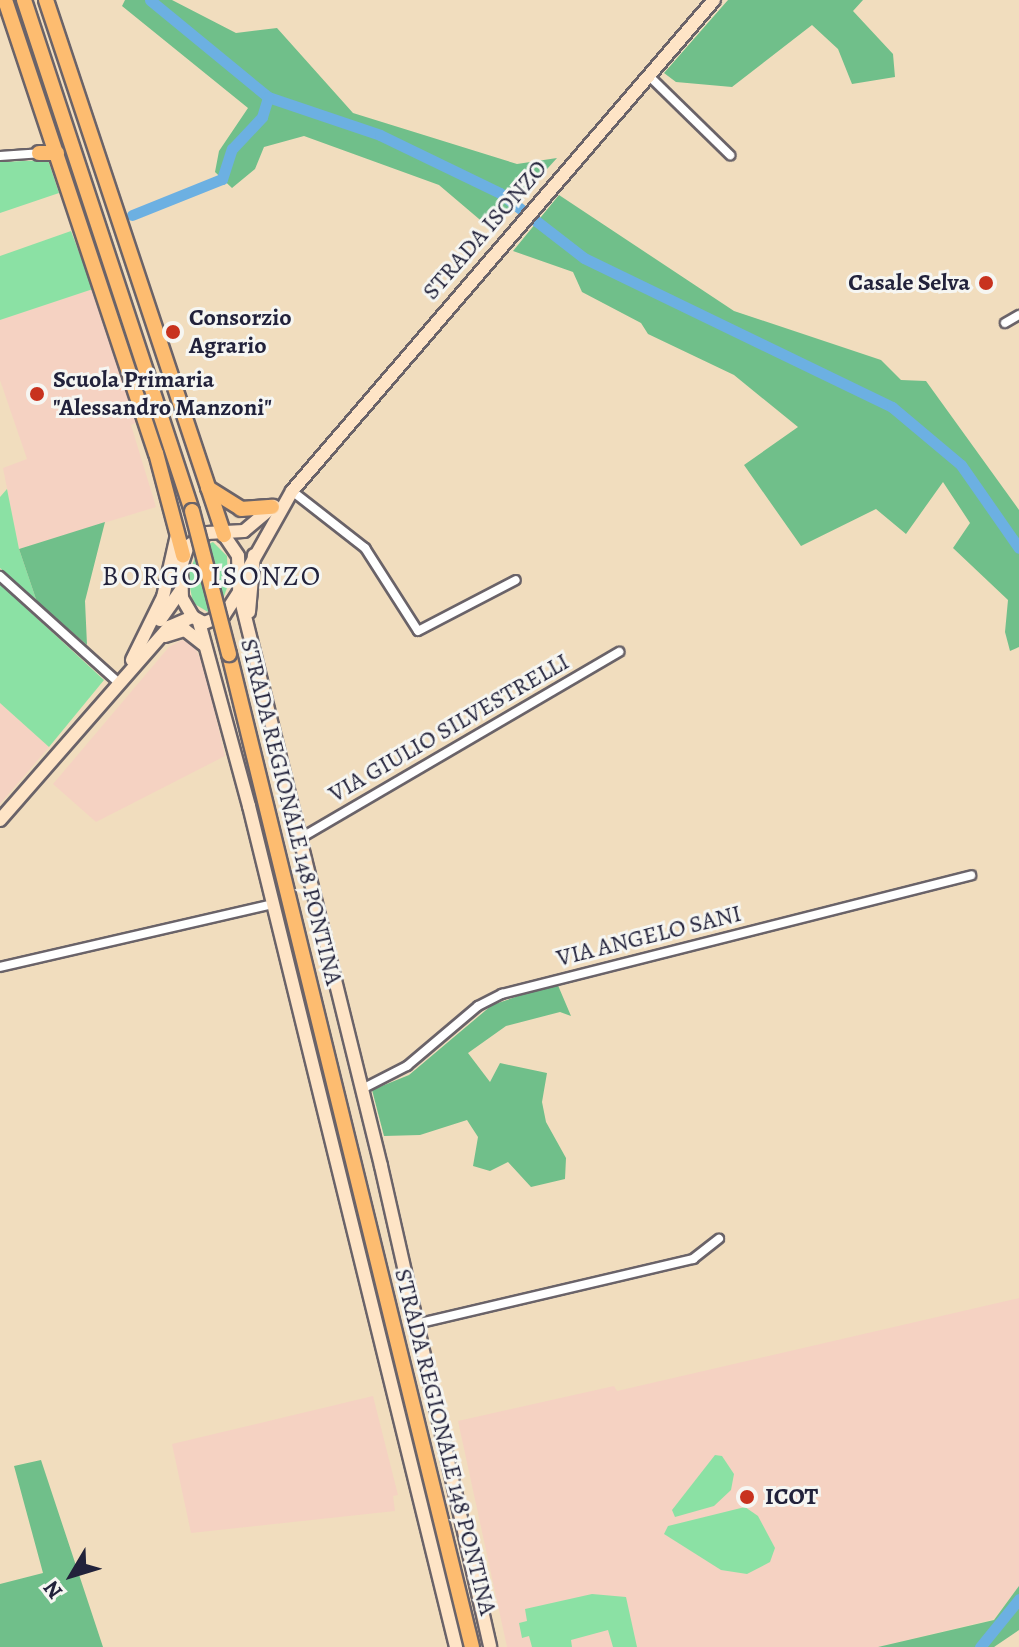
<!DOCTYPE html>
<html>
<head>
<meta charset="utf-8">
<style>
  body { margin:0 }
  #map { position:relative; width:1019px; height:1647px; overflow:hidden; background:#f1ddbe; font-family:Alegreya,serif }
  div>[style] { position:absolute }
  [style*='--x'] { left:calc(var(--x)*1px); top:calc(var(--y)*1px); width:calc(var(--w)*1px); rotate:calc(var(--a)*1deg) }
  .built>* { inset:0; background:#f5d2c2 }
  .green>* { inset:0; background:#8be1a4 }
  .forest>* { inset:0; background:#70bf8a }
  .canal>* { height:11px; margin:-5.5px; padding:0 5.5px; transform-origin:5.5px; border-radius:5.5px; background:#6cb0e2 }
  .roads { filter:drop-shadow(2px 0 #6a6369) drop-shadow(-2px 0 #6a6369) drop-shadow(0 2px #6a6369) drop-shadow(0 -2px #6a6369) }
  .street>* { height:8px; margin:-4px; padding:0 4px; transform-origin:4px; border-radius:4px; background:#fff }
  .secondary>* { height:12px; margin:-6px; padding:0 6px; transform-origin:6px; border-radius:6px; background:#fee4c6 }
  .primary>* { height:14px; margin:-7px; padding:0 7px; transform-origin:7px; border-radius:7px; background:#fdbc70 }
  .bridges { filter:drop-shadow(2px 0 #6a6369) drop-shadow(-2px 0 #6a6369) drop-shadow(0 2px #6a6369) drop-shadow(0 -2px #6a6369) }
  .primary-bridge>* { height:14px; margin:-7px; padding:0 7px; transform-origin:7px; border-radius:7px; background:#fdbc70 }
  .dots>* { width:22px; height:22px; translate:-50% -50%; box-sizing:border-box; border:4px solid #f6f6f2; border-radius:50% }
  span { translate:-50% -50%; white-space:nowrap; text-align:center; line-height:1.15; -webkit-text-stroke:6px #f6f6f2; paint-order:stroke }
  .street-label { font-size:24px; color:#22223b }
  .poi-label { font-size:24px; color:#22223b; font-weight:700 }
  .right { translate:-100% -50%; text-align:right }
  .left { translate:0 -50%; text-align:left }
  .quarter-label { font-size:28px; color:#22223b; letter-spacing:2px }
  .north { position:absolute; left:32px; top:1535px; width:80px; height:80px; -webkit-text-stroke:6px #f6f6f2; paint-order:stroke; rotate:232deg; font-size:22px; font-weight:700; line-height:32px; text-align:center; color:#22223b }
  .north::after { content:''; display:block; margin:auto; width:28px; height:36px; background:#22223b; clip-path:polygon(50% 0,100% 100%,50% 72%,0 100%) }
</style>
</head>
<body>
<div id="map">
  <div class="built">
    <i style="clip-path:polygon(93px 289px,138px 422px,131px 425px,156px 507px,19px 549px,3px 468px,27px 459px,0 380px,0 320px)"></i>
    <i style="clip-path:polygon(182px 640px,194px 645px,205px 670px,225px 756px,96px 822px,53px 784px,169px 647px)"></i>
    <i style="clip-path:polygon(0 703px,49px 747px,0 804px)"></i>
    <i style="clip-path:polygon(1019px 1298px,1019px 1586px,994px 1619px,878px 1647px,507px 1647px,458px 1421px,614px 1386px,617px 1391px)"></i>
    <i style="clip-path:polygon(373px 1396px,398px 1495px,393px 1496px,395px 1511px,191px 1533px,172px 1444px)"></i>
  </div>
  <div class="green">
    <i style="clip-path:polygon(48px 160px,59px 193px,0 213px,0 162px)"></i>
    <i style="clip-path:polygon(71px 231px,93px 289px,0 320px,0 256px)"></i>
    <i style="clip-path:polygon(7px 489px,19px 549px,37px 602px,0 568px,0 497px)"></i>
    <i style="clip-path:polygon(213px 542px,227px 556px,228px 585px,222px 602px,208px 612px,193px 603px,188px 577px,198px 549px)"></i>
    <i style="clip-path:polygon(0 584px,104px 680px,49px 747px,0 703px)"></i>
    <i style="clip-path:polygon(715px 1455px,722px 1456px,734px 1474px,731px 1490px,714px 1506px,675px 1517px,672px 1510px)"></i>
    <i style="clip-path:polygon(745px 1507px,758px 1516px,775px 1548px,770px 1562px,747px 1574px,721px 1570px,664px 1534px,668px 1526px)"></i>
    <i style="clip-path:polygon(592px 1594px,626px 1597px,637px 1647px,613px 1647px,608px 1630px,571px 1640px,572px 1647px,532px 1647px,529px 1636px,522px 1638px,519px 1623px,527px 1621px,525px 1609px)"></i>
  </div>
  <div class="forest">
    <i style="clip-path:polygon(125px 0,172px 0,236px 33px,277px 28px,353px 113px,517px 164px,557px 158px,492px 230px,439px 185px,304px 136px,264px 147px,255px 169px,232px 188px,215px 172px,219px 151px,248px 108px,122px 6px)"></i>
    <i style="clip-path:polygon(728px 0,863px 0,853px 11px,893px 54px,895px 77px,852px 84px,838px 49px,812px 25px,732px 87px,676px 82px,664px 73px)"></i>
    <i style="clip-path:polygon(559px 195px,734px 311px,881px 360px,901px 380px,926px 381px,1019px 510px,1019px 647px,1010px 651px,1005px 632px,1008px 600px,953px 548px,970px 523px,943px 482px,906px 534px,876px 509px,801px 546px,744px 465px,798px 427px,734px 375px,648px 334px,641px 323px,582px 292px,573px 272px,513px 251px)"></i>
    <i style="clip-path:polygon(105px 522px,85px 601px,87px 645px,37px 602px,19px 549px)"></i>
    <i style="clip-path:polygon(557px 983px,571px 1016px,560px 1012px,506px 1026px,468px 1053px,490px 1082px,500px 1063px,547px 1073px,542px 1102px,546px 1122px,566px 1158px,565px 1179px,531px 1187px,508px 1162px,490px 1171px,473px 1166px,478px 1137px,467px 1120px,420px 1135px,384px 1136px,372px 1090px,409px 1075px,492px 1005px)"></i>
    <i style="clip-path:polygon(41px 1460px,103px 1647px,0 1647px,0 1584px,43px 1573px,14px 1466px)"></i>
    <i style="clip-path:polygon(1019px 1586px,1019px 1630px,994px 1647px,878px 1647px,994px 1620px)"></i>
  </div>
  <div class="canal">
    <i style="--x:150;--y:0;--w:153;--a:39.4"></i>
    <i style="--x:268;--y:97;--w:118;--a:18.7"></i>
    <i style="--x:380;--y:135;--w:133;--a:25.8"></i>
    <i style="--x:500;--y:193;--w:106;--a:37.7"></i>
    <i style="--x:584;--y:258;--w:342;--a:25.8"></i>
    <i style="--x:892;--y:407;--w:90;--a:40"></i>
    <i style="--x:961;--y:465;--w:101;--a:55.1"></i>
    <i style="--x:132;--y:215;--w:97;--a:-21.8"></i>
    <i style="--x:222;--y:179;--w:32;--a:-72"></i>
    <i style="--x:232;--y:149;--w:44;--a:-46.8"></i>
    <i style="--x:262;--y:117;--w:21;--a:-73"></i>
    <i style="--x:980;--y:1647;--w:62;--a:-50.9"></i>
  </div>
  <div class="roads">
    <div class="street">
      <i style="--x:648;--y:75;--w:115;--a:44.3"></i>
      <i style="--x:0;--y:156;--w:39;--a:-4"></i>
      <i style="--x:1005;--y:323;--w:16;--a:-30"></i>
      <i style="--x:292;--y:491;--w:93;--a:38"></i>
      <i style="--x:365;--y:548;--w:98;--a:57.4"></i>
      <i style="--x:418;--y:631;--w:110;--a:-27.5"></i>
      <i style="--x:0;--y:576;--w:160;--a:42"></i>
      <i style="--x:299;--y:839;--w:371;--a:-30.3"></i>
      <i style="--x:0;--y:967;--w:279;--a:-13"></i>
      <i style="--x:362;--y:1089;--w:51;--a:-27.1"></i>
      <i style="--x:407;--y:1066;--w:93;--a:-40.2"></i>
      <i style="--x:478;--y:1006;--w:27;--a:-27"></i>
      <i style="--x:502;--y:994;--w:484;--a:-14.2"></i>
      <i style="--x:416;--y:1324;--w:285;--a:-13.2"></i>
      <i style="--x:693;--y:1259;--w:33;--a:-38"></i>
    </div>
    <div class="secondary">
      <i style="--x:224;--y:535;--w:25;--a:56"></i>
      <i style="--x:238;--y:556;--w:36;--a:88"></i>
      <i style="--x:239;--y:592;--w:27;--a:123"></i>
      <i style="--x:224;--y:615;--w:22;--a:158"></i>
      <i style="--x:204;--y:623;--w:13;--a:-151"></i>
      <i style="--x:193;--y:617;--w:22;--a:-120"></i>
      <i style="--x:182;--y:598;--w:31;--a:-92"></i>
      <i style="--x:181;--y:567;--w:22;--a:-72"></i>
      <i style="--x:188;--y:546;--w:23;--a:-34"></i>
      <i style="--x:207;--y:533;--w:37;--a:-3"></i>
      <i style="--x:244;--y:531;--w:39;--a:-40"></i>
      <i style="--x:241;--y:582;--w:104;--a:-60.7"></i>
      <i style="--x:292;--y:491;--w:647;--a:-49.32"></i>
      <i style="--x:239;--y:592;--w:591;--a:76.1"></i>
      <i style="--x:381;--y:1166;--w:493;--a:77.2"></i>
      <i style="--x:249;--y:612;--w:57;--a:-85"></i>
      <i style="--x:160;--y:620;--w:37;--a:-55"></i>
      <i style="--x:199;--y:622;--w:191;--a:74.8"></i>
      <i style="--x:249;--y:806;--w:866;--a:76.17"></i>
      <i style="--x:165;--y:636;--w:21;--a:-17"></i>
      <i style="--x:185;--y:630;--w:23;--a:38"></i>
      <i style="--x:132;--y:660;--w:70;--a:-63.8"></i>
      <i style="--x:163;--y:597;--w:64;--a:-77.3"></i>
      <i style="--x:0;--y:820;--w:257;--a:-48.8"></i>
      <i style="--x:169;--y:627;--w:26;--a:-23"></i>
    </div>
    <div class="primary">
      <i style="--x:5;--y:0;--w:478;--a:71.6"></i>
      <i style="--x:156;--y:453;--w:106;--a:75.2"></i>
      <i style="--x:24;--y:0;--w:538;--a:71.8"></i>
      <i style="--x:46;--y:0;--w:564;--a:71.6"></i>
      <i style="--x:39;--y:153;--w:18;--a:0"></i>
      <i style="--x:208;--y:488;--w:39;--a:32"></i>
      <i style="--x:241;--y:509;--w:31;--a:-4"></i>
      <i style="--x:229;--y:654;--w:1022;--a:76.25"></i>
    </div>
  </div>
  <div class="bridges">
    <div class="primary-bridge">
      <i style="--x:192;--y:511;--w:148;--a:75.5"></i>
    </div>
  </div>
  <div class="dots">
    <i style="left:986px;top:283px;background:#c8321e"></i>
    <i style="left:173px;top:332px;background:#c8321e"></i>
    <i style="left:37px;top:394px;background:#c8321e"></i>
    <i style="left:747px;top:1497px;background:#c8321e"></i>
  </div>
  <div class="street-label">
    <span style="left:485px;top:230px;rotate:-49deg">STRADA ISONZO</span>
    <span style="left:449px;top:728px;rotate:-30deg">VIA GIULIO SILVESTRELLI</span>
    <span style="left:291px;top:812px;rotate:76deg">STRADA REGIONALE 148 PONTINA</span>
    <span style="left:649px;top:936px;rotate:-14deg">VIA ANGELO SANI</span>
    <span style="left:445px;top:1442px;rotate:76deg">STRADA REGIONALE 148 PONTINA</span>
  </div>
  <div class="poi-label">
    <span class="right" style="left:970px;top:283px">Casale Selva</span>
    <span class="left" style="left:189px;top:332px">Consorzio<br>Agrario</span>
    <span class="left" style="left:53px;top:394px">Scuola Primaria<br>"Alessandro Manzoni"</span>
    <span class="left" style="left:765px;top:1497px">ICOT</span>
  </div>
  <div class="quarter-label">
    <span style="left:212px;top:576px">BORGO ISONZO</span>
  </div>
  <div class="north">N</div>
</div>
</body>
</html>
